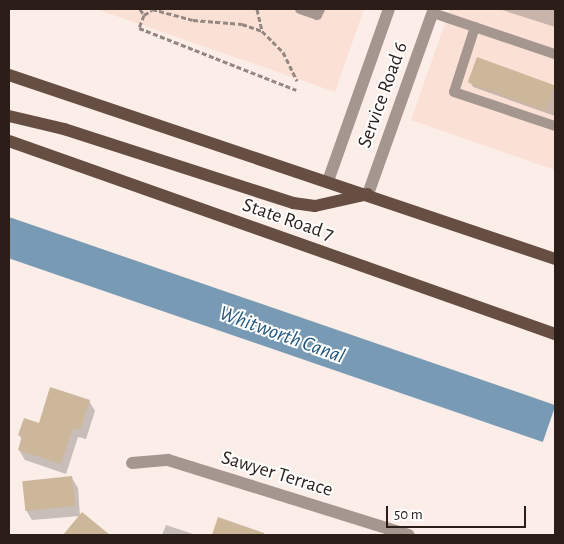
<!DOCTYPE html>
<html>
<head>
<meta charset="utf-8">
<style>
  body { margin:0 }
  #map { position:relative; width:564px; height:544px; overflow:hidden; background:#fbede7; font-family:"Alegreya Sans",sans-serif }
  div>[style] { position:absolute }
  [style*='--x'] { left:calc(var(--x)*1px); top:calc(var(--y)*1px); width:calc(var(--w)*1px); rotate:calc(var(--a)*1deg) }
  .built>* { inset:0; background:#fbe1d5 }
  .water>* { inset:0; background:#799ab5; transform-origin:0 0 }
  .shadow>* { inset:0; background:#0003 }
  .building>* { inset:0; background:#ccb79b; transform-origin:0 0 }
  .path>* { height:3px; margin-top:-1.5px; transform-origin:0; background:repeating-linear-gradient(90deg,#958781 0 5px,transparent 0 7.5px) }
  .lane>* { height:10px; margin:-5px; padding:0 5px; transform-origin:5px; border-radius:5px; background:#a59790 }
  .street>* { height:12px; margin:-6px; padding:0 6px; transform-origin:6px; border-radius:6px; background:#a59790 }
  .primary>* { height:12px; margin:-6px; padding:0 6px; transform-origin:6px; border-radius:6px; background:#674e42 }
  span { translate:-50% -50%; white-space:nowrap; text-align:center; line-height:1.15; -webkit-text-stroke:4px #fff; paint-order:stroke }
  .street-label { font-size:20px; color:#2b1e18 }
  .water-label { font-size:21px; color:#20567d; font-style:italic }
  .frame { position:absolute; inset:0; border:10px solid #2b1e18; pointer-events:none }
  .scale { position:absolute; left:386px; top:506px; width:140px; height:22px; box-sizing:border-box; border:2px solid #2b1e18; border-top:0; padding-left:6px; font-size:15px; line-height:18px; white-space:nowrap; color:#2b1e18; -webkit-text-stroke:4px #fff; paint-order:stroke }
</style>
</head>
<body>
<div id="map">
  <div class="built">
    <i style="clip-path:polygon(96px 9px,364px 9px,335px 92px)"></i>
    <i style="clip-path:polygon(450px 9px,555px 9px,555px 170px,411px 120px)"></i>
  </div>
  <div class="water">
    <i style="left:9px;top:217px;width:578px;height:39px;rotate:19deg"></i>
  </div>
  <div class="shadow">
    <i style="clip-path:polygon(499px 9px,555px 9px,555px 27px)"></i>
    <i style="clip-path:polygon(478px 59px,555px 86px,555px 116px,473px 87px,470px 82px)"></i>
    <i style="clip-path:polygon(89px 401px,95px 411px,86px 439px,78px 437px,66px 474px,25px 460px,19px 450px,22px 440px,19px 435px)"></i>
    <i style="clip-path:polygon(72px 478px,78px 488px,80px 516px,32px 520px,26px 510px)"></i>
    <i style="clip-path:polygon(166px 525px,196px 535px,162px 535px)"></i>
  </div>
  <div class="building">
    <i style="left:477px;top:57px;width:83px;height:27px;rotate:20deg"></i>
    <i style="clip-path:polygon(50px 387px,90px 400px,80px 430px,73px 428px,61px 464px,18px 450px,22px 436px,18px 435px,24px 418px,39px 423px)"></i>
    <i style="left:72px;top:476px;width:30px;height:50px;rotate:84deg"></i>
    <i style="clip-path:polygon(82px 512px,110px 535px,63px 535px)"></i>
    <i style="clip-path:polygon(218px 517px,264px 533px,264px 535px,212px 535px)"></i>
  </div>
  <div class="path">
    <i style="--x:140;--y:9;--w:7;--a:56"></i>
    <i style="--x:144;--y:15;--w:9;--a:-32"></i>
    <i style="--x:152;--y:9;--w:42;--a:15"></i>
    <i style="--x:193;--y:20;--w:49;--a:4.7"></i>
    <i style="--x:242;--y:24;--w:21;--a:19"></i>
    <i style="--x:257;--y:9;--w:23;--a:77"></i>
    <i style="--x:262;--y:31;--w:30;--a:45"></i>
    <i style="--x:283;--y:52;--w:32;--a:64"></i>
    <i style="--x:144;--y:15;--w:14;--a:111"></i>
    <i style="--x:139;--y:28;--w:169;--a:21.5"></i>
  </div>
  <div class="lane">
    <i style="--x:300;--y:9;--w:18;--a:19"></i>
    <i style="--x:317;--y:15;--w:7;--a:-63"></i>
    <i style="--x:433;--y:13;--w:129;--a:18.6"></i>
    <i style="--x:475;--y:27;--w:68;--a:107.9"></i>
    <i style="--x:454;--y:92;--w:107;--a:18.6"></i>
  </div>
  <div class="street">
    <i style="--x:328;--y:181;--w:182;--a:-70.5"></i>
    <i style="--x:368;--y:194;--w:196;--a:-70.4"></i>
    <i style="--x:132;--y:463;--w:36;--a:-5"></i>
    <i style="--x:168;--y:460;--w:252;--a:17.3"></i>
  </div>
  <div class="primary">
    <i style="--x:9;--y:75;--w:576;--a:18.62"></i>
    <i style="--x:9;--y:116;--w:57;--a:13.3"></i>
    <i style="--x:64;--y:129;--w:241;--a:17.9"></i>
    <i style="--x:293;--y:203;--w:22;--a:8"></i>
    <i style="--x:315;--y:206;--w:54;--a:-12.8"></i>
    <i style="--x:9;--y:141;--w:579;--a:19.47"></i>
  </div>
  <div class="street-label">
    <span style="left:383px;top:95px;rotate:-70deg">Service Road 6</span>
    <span style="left:288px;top:220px;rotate:19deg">State Road 7</span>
    <span style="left:277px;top:474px;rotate:17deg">Sawyer Terrace</span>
  </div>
  <div class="water-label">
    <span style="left:282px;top:335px;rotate:20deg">Whitworth Canal</span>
  </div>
  <div class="frame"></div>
  <div class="scale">50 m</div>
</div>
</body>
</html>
